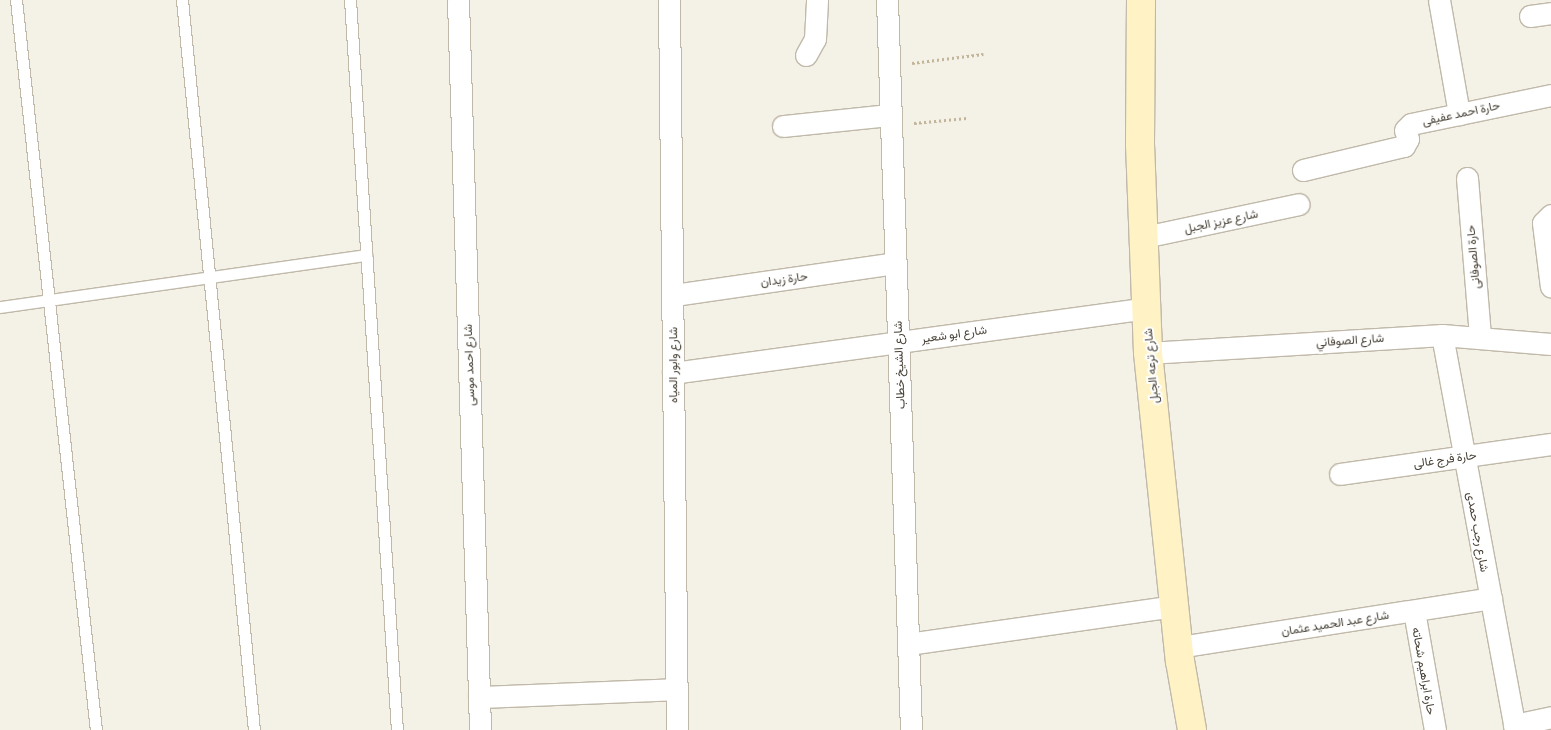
<!DOCTYPE html>
<html>
<head>
<meta charset="utf-8">
<style>
  body { margin:0 }
  #map { position:relative; width:1551px; height:730px; overflow:hidden; background:#f4f1e7; font-family:Barlow,Vazirmatn,sans-serif }
  div>[style] { position:absolute }
  [style*='--x'] { left:calc(var(--x)*1px); top:calc(var(--y)*1px); width:calc(var(--w)*1px); rotate:calc(var(--a)*1deg) }
  .path>* { height:3px; margin-top:-1.5px; transform-origin:0; background:repeating-linear-gradient(90deg,#c2b59a 0 2.5px,transparent 0 5px) }
  .roads { filter:drop-shadow(1px 0 #c0b9a9) drop-shadow(-1px 0 #c0b9a9) drop-shadow(0 1px #c0b9a9) drop-shadow(0 -1px #c0b9a9) }
  .lane>* { height:11px; margin:-5.5px; padding:0 5.5px; transform-origin:5.5px; border-radius:5.5px; background:#fff }
  .street>* { height:21px; margin:-10.5px; padding:0 10.5px; transform-origin:10.5px; border-radius:10.5px; background:#fff }
  .secondary>* { height:28px; margin:-14px; padding:0 14px; transform-origin:14px; border-radius:14px; background:#fff3c6 }
  span { translate:-50% -50%; white-space:nowrap; text-align:center; line-height:1.15; -webkit-text-stroke:4px #fff; paint-order:stroke }
  .street-label { font-size:12px; color:#474136 }
</style>
</head>
<body>
<div id="map">
  <div class="path">
    <i style="--x:912;--y:63;--w:72;--a:-7.2"></i>
    <i style="--x:914;--y:123;--w:53;--a:-5.4"></i>
  </div>
  <div class="roads">
    <div class="lane">
      <i style="--x:16;--y:0;--w:734;--a:83.75"></i>
      <i style="--x:182;--y:0;--w:734;--a:84.37"></i>
      <i style="--x:350;--y:0;--w:732;--a:86.32"></i>
      <i style="--x:0;--y:307;--w:370;--a:-8.1"></i>
    </div>
    <div class="street">
      <i style="--x:458;--y:0;--w:730;--a:88.27"></i>
      <i style="--x:669;--y:0;--w:730;--a:89.37"></i>
      <i style="--x:887;--y:0;--w:730;--a:88.12"></i>
      <i style="--x:1439;--y:0;--w:116;--a:80"></i>
      <i style="--x:1530;--y:16;--w:21;--a:-8"></i>
      <i style="--x:806;--y:55;--w:18;--a:-61"></i>
      <i style="--x:815;--y:39;--w:39;--a:-87"></i>
      <i style="--x:783;--y:126;--w:108;--a:-5.9"></i>
      <i style="--x:1303;--y:170;--w:104;--a:-13.4"></i>
      <i style="--x:1404;--y:146;--w:8;--a:-60"></i>
      <i style="--x:1408;--y:139;--w:9;--a:-108"></i>
      <i style="--x:1405;--y:130;--w:8;--a:-45"></i>
      <i style="--x:1411;--y:124;--w:143;--a:-11.7"></i>
      <i style="--x:1467;--y:178;--w:159;--a:85.3"></i>
      <i style="--x:1551;--y:215;--w:11;--a:135"></i>
      <i style="--x:1543;--y:223;--w:64;--a:82.9"></i>
      <i style="--x:1144;--y:237;--w:158;--a:-12"></i>
      <i style="--x:674;--y:295;--w:223;--a:-8.2"></i>
      <i style="--x:1442;--y:335;--w:402;--a:79.5"></i>
      <i style="--x:1148;--y:353;--w:295;--a:-3.5"></i>
      <i style="--x:1442;--y:335;--w:109;--a:4.7"></i>
      <i style="--x:673;--y:373;--w:477;--a:-7.8"></i>
      <i style="--x:1340;--y:474;--w:213;--a:-8.1"></i>
      <i style="--x:1414;--y:611;--w:121;--a:80"></i>
      <i style="--x:908;--y:644;--w:270;--a:-8.1"></i>
      <i style="--x:1179;--y:647;--w:316;--a:-8.9"></i>
      <i style="--x:479;--y:697;--w:197;--a:-2.3"></i>
      <i style="--x:1514;--y:725;--w:38;--a:-12"></i>
    </div>
    <div class="secondary">
      <i style="--x:1141;--y:0;--w:144;--a:90.4"></i>
      <i style="--x:1140;--y:144;--w:209;--a:87.8"></i>
      <i style="--x:1148;--y:353;--w:310;--a:84.1"></i>
      <i style="--x:1180;--y:661;--w:70;--a:80.1"></i>
    </div>
  </div>
  <div class="street-label">
    <span style="left:1461px;top:113px;rotate:-12deg">حارة احمد عفيفى</span>
    <span style="left:1221px;top:221px;rotate:-12deg">شارع عزيز الجبل</span>
    <span style="left:1473px;top:257px;rotate:-95deg">حارة الصوفانى</span>
    <span style="left:784px;top:279px;rotate:-8deg">حارة زيدان</span>
    <span style="left:954px;top:334px;rotate:-8deg">شارع ابو شعير</span>
    <span style="left:1350px;top:340px;rotate:-4deg">شارع الصوفاني</span>
    <span style="left:469px;top:365px;rotate:-92deg">شارع احمد موسى</span>
    <span style="left:673px;top:365px;rotate:-90deg">شارع وابور المياه</span>
    <span style="left:899px;top:365px;rotate:-92deg">شارع الشيخ خطاب</span>
    <span style="left:1151px;top:366px;rotate:-95deg">شارع ترعه الجبل</span>
    <span style="left:1445px;top:459px;rotate:-8deg">حارة فرج غالى</span>
    <span style="left:1478px;top:532px;rotate:80deg">شارع رجب حمدى</span>
    <span style="left:1335px;top:623px;rotate:-9deg">شارع عبد الحميد عثمان</span>
    <span style="left:1424px;top:671px;rotate:80deg">حارة ابراهيم شحاته</span>
  </div>
</div>
</body>
</html>
